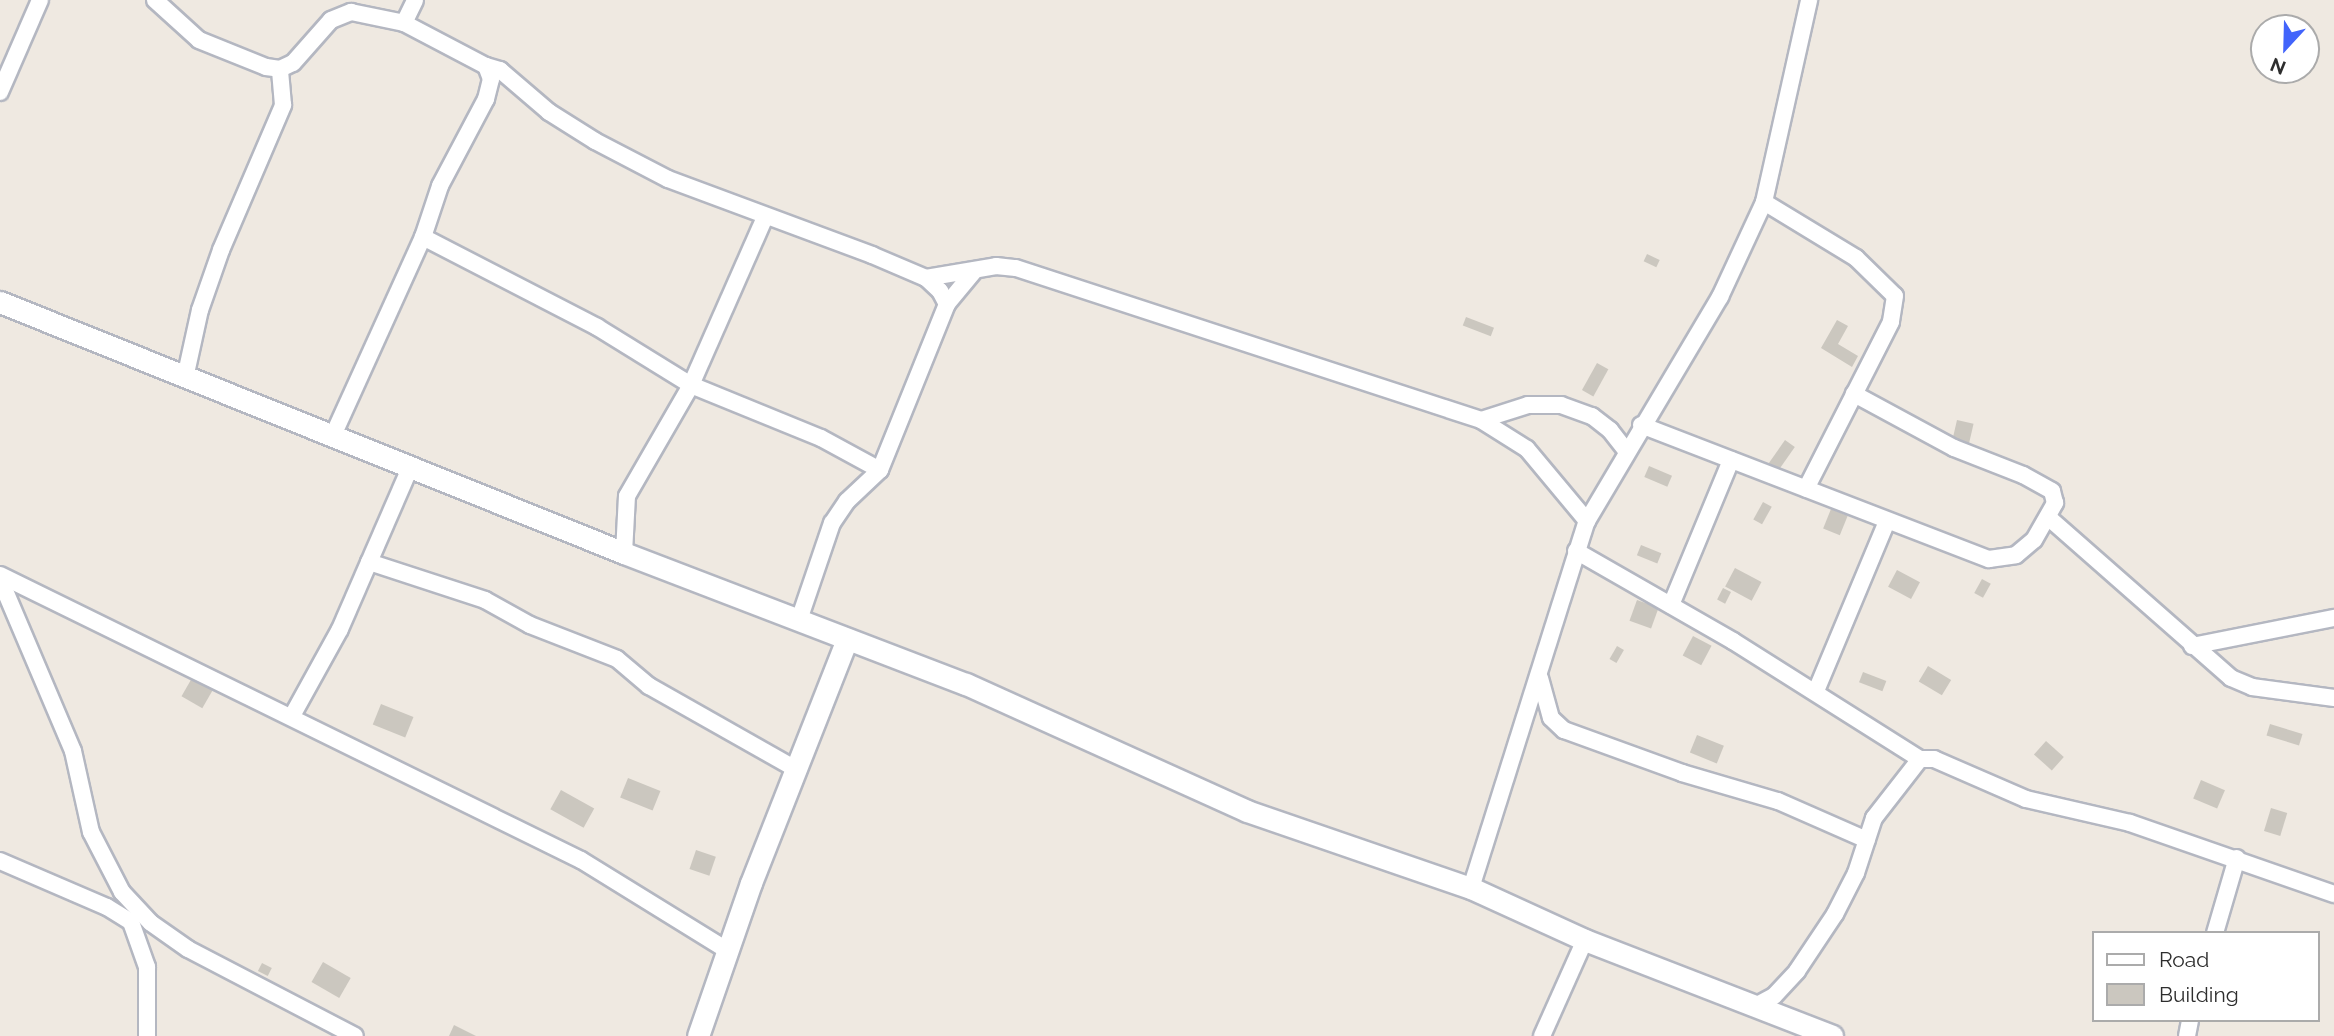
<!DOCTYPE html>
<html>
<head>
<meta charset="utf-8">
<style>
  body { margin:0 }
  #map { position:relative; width:2334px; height:1036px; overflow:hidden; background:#efe9e1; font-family:Raleway,sans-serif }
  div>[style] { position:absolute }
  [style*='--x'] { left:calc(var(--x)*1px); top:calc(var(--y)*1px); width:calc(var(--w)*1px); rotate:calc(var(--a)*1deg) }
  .building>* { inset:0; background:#cbc7bf; transform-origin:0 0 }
  .roads { filter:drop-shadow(2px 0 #b4b7c1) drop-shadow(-2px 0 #b4b7c1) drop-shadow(0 2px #b4b7c1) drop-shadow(0 -2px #b4b7c1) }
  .minor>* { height:16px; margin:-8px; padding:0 8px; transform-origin:8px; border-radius:8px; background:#fff }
  .tertiary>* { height:21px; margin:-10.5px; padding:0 10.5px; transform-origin:10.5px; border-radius:10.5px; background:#fff }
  span { translate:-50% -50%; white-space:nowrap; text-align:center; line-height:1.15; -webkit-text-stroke:6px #fff; paint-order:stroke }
  .legend { position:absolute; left:2092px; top:931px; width:228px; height:91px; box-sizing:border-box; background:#fff; border:2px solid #ababab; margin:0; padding:9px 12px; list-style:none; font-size:21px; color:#2e2e2e }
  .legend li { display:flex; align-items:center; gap:14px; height:35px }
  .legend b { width:35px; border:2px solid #ababab }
  .north { position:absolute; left:2250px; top:14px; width:70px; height:70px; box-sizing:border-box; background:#fff; border:2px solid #ababab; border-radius:50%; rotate:202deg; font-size:19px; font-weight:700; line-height:28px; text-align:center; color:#2e2e2e }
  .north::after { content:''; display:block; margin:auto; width:24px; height:32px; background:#4264fb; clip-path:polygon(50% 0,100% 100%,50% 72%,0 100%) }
</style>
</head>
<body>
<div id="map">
  <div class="building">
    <i style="left:1647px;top:254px;width:14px;height:8px;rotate:25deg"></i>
    <i style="left:1466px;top:317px;width:30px;height:9px;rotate:21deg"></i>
    <i style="clip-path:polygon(1837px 320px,1848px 326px,1838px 344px,1858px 356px,1852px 367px,1821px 348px)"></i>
    <i style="left:1597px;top:363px;width:13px;height:31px;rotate:29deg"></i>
    <i style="left:1957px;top:420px;width:17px;height:23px;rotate:13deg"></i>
    <i style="left:1785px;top:440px;width:12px;height:29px;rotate:35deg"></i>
    <i style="left:1649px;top:466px;width:25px;height:12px;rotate:23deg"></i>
    <i style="left:1763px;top:502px;width:10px;height:20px;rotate:29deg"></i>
    <i style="left:1831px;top:509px;width:18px;height:21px;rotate:22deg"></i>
    <i style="left:1641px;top:545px;width:22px;height:11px;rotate:22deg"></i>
    <i style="left:1735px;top:568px;width:30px;height:21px;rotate:28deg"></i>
    <i style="left:1897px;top:570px;width:26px;height:19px;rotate:28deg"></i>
    <i style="left:1982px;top:579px;width:10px;height:16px;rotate:29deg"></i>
    <i style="left:1723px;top:588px;width:9px;height:13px;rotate:27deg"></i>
    <i style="left:1637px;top:600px;width:23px;height:22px;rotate:20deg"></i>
    <i style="left:1693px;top:636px;width:21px;height:22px;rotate:28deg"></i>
    <i style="left:1617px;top:646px;width:8px;height:15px;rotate:30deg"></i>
    <i style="left:1928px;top:666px;width:27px;height:18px;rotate:31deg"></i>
    <i style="left:1863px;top:672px;width:25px;height:11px;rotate:21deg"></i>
    <i style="left:192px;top:678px;width:24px;height:21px;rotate:30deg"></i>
    <i style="left:381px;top:704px;width:35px;height:22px;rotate:22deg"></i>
    <i style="left:2270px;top:724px;width:34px;height:12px;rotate:17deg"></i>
    <i style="left:1697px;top:735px;width:29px;height:19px;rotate:22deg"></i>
    <i style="left:2046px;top:741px;width:24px;height:18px;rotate:42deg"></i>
    <i style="left:628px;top:778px;width:35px;height:21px;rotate:22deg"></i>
    <i style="left:2201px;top:780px;width:26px;height:20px;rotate:23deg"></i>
    <i style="left:561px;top:790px;width:38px;height:22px;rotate:29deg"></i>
    <i style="left:2271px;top:808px;width:17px;height:24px;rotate:17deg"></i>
    <i style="left:696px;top:850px;width:21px;height:20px;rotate:19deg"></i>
    <i style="left:323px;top:962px;width:32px;height:23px;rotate:30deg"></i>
    <i style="left:262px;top:963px;width:11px;height:9px;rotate:27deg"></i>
    <i style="clip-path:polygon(454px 1025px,476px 1036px,449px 1036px)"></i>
  </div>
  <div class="roads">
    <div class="minor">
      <i style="--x:155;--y:0;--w:59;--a:42.3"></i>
      <i style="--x:199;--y:40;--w:72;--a:21.9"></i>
      <i style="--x:266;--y:67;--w:14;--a:8"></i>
      <i style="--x:280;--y:69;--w:14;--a:-25"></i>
      <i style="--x:293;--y:63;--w:57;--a:-48.5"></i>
      <i style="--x:331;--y:20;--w:22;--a:-22"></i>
      <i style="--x:351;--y:12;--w:54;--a:11.7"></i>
      <i style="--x:404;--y:23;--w:93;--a:27.7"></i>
      <i style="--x:486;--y:66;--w:14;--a:69"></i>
      <i style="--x:491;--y:79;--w:21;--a:104"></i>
      <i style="--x:486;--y:99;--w:98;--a:117.9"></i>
      <i style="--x:440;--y:186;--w:54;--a:108.4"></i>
      <i style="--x:423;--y:237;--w:215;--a:114.4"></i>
      <i style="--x:404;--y:23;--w:25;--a:-64"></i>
      <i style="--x:486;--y:66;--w:15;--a:16"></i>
      <i style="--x:500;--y:70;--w:65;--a:40.6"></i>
      <i style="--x:549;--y:112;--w:54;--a:32.2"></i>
      <i style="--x:595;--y:141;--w:82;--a:27.5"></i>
      <i style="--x:668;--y:179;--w:218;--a:20.4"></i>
      <i style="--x:872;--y:255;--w:59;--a:23.1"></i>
      <i style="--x:926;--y:278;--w:19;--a:43"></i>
      <i style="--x:940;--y:291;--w:15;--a:62"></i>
      <i style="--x:947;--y:304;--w:179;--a:112"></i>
      <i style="--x:880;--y:470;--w:45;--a:136.8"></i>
      <i style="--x:847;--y:501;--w:27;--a:124"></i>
      <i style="--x:832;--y:523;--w:102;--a:108.8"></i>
      <i style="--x:0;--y:92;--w:100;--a:-66.5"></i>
      <i style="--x:1764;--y:202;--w:108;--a:31.3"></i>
      <i style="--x:1856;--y:258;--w:54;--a:44.3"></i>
      <i style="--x:1895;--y:296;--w:26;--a:99"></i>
      <i style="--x:1891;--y:322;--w:187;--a:117"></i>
      <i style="--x:423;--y:237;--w:196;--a:27.3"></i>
      <i style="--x:597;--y:327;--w:110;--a:31.7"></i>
      <i style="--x:691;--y:385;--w:140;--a:22.2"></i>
      <i style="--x:821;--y:438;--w:67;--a:28.5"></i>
      <i style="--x:926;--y:278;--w:71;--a:-9.7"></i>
      <i style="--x:996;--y:266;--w:20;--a:6"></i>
      <i style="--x:1016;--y:268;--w:489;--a:18.1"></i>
      <i style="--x:1481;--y:420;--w:54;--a:32.2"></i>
      <i style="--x:1527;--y:449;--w:94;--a:50.2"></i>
      <i style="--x:947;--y:304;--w:44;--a:-50.5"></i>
      <i style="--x:185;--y:378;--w:70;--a:-77.6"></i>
      <i style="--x:200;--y:310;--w:64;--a:-70.7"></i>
      <i style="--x:221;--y:250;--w:158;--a:-66.8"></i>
      <i style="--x:283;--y:105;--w:36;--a:-95"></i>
      <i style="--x:1481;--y:420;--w:49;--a:-17.7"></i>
      <i style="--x:1528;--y:405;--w:33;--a:0"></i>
      <i style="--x:1561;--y:405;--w:33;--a:20"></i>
      <i style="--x:1592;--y:416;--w:23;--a:38"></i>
      <i style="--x:1610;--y:430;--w:28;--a:52"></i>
      <i style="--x:1641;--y:425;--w:373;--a:21.1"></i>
      <i style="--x:1989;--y:559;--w:27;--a:-8"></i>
      <i style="--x:2016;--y:555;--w:23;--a:-40"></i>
      <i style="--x:2034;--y:540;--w:43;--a:-60.4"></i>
      <i style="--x:2055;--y:503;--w:12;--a:-104"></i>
      <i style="--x:2052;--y:491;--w:33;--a:-151"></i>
      <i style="--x:2023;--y:475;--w:74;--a:-158.6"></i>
      <i style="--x:1954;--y:448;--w:114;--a:-151.6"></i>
      <i style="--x:2049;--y:518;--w:242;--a:41.3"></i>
      <i style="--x:2231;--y:678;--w:23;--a:23"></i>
      <i style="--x:2252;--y:687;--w:83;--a:7.6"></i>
      <i style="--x:1576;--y:551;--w:181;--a:29.8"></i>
      <i style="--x:1733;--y:641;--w:221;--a:32.3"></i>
      <i style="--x:624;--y:553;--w:57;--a:-87"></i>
      <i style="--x:627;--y:496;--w:128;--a:-60"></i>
      <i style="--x:691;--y:385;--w:184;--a:-66.2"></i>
      <i style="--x:369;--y:562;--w:122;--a:18.1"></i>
      <i style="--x:485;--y:600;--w:51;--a:29.1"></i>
      <i style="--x:530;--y:625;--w:93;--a:21.3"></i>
      <i style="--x:617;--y:659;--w:42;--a:40.2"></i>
      <i style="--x:649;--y:686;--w:169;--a:29.5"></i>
      <i style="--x:0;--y:575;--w:647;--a:26.13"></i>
      <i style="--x:581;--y:860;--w:172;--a:31.7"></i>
      <i style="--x:0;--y:579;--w:187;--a:67"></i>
      <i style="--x:73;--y:751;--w:83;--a:77.5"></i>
      <i style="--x:91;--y:832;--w:68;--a:62.7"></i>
      <i style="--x:122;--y:892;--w:42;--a:46.9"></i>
      <i style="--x:151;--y:923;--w:45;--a:35.1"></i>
      <i style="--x:188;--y:949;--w:188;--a:27.5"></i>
      <i style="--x:1671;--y:605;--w:157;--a:-67.5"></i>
      <i style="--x:2192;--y:646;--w:145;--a:-11.2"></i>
      <i style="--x:1540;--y:678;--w:41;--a:74.6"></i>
      <i style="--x:1551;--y:718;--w:18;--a:43"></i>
      <i style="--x:1564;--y:730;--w:126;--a:20"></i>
      <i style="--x:1682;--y:773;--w:100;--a:16.3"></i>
      <i style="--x:1778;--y:801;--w:97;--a:23.7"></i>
      <i style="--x:1816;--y:691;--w:184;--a:-67.3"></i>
      <i style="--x:292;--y:716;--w:99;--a:-61.1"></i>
      <i style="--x:340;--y:629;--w:178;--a:-66.5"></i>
      <i style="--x:0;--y:861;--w:116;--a:23.3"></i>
      <i style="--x:107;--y:907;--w:28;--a:32"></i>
      <i style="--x:131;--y:922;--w:48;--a:70.4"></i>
      <i style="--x:147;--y:967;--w:69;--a:90"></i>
      <i style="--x:1471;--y:888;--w:385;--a:-72.5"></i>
      <i style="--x:1587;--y:521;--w:261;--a:-59.3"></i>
      <i style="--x:1720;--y:297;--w:105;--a:-65.1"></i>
      <i style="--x:1764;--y:202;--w:207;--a:-77.4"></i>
      <i style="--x:2215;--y:933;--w:78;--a:-73.7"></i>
      <i style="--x:1757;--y:1005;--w:19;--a:-28"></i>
      <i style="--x:1774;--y:996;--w:34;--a:-47"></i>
      <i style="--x:1797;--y:971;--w:69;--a:-56.3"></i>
      <i style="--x:1835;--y:914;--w:46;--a:-62.9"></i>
      <i style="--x:1856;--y:873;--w:58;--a:-71.9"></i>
      <i style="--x:1874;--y:818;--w:75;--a:-52.1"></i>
      <i style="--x:1920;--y:759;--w:14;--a:0"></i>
      <i style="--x:1934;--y:759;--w:100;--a:23.5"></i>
      <i style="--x:2026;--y:799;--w:107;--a:13"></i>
      <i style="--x:2130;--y:823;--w:216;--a:19.2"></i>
      <i style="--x:1542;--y:1036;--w:105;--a:-65.9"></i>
      <i style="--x:2187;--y:1036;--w:16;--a:-79"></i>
    </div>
    <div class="tertiary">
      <i style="--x:0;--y:302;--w:673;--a:21.91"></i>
      <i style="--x:624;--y:553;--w:366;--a:21"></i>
      <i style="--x:966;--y:684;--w:308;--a:24.3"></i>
      <i style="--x:1247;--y:811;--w:237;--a:19"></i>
      <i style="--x:1471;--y:888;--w:125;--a:24.5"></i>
      <i style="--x:1585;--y:940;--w:265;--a:21.2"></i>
      <i style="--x:698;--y:1036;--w:162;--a:-70.9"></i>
      <i style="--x:751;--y:883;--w:262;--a:-68.5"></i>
    </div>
  </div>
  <ul class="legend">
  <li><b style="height:9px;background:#fff"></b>Road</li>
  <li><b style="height:19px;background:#cbc7bf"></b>Building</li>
  </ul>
  <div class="north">N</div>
</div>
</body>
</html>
